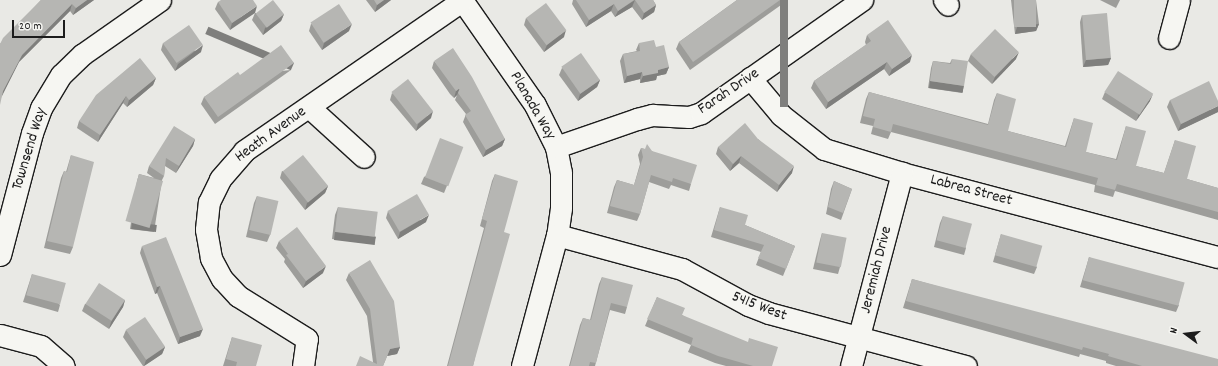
<!DOCTYPE html>
<html>
<head>
<meta charset="utf-8">
<style>
  body { margin:0 }
  #map { position:relative; width:1218px; height:366px; overflow:hidden; background:#e9e9e5; font-family:Dekko,sans-serif }
  div>[style] { position:absolute }
  [style*='--x'] { left:calc(var(--x)*1px); top:calc(var(--y)*1px); width:calc(var(--w)*1px); rotate:calc(var(--a)*1deg) }
  .roads { filter:drop-shadow(1px 0 #1c1c1c) drop-shadow(-1px 0 #1c1c1c) drop-shadow(0 1px #1c1c1c) drop-shadow(0 -1px #1c1c1c) }
  .minor>* { height:21px; margin:-10.5px; padding:0 10.5px; transform-origin:10.5px; border-radius:10.5px; background:#f6f6f2 }
  .wall>* { inset:0; background:#9d9d9a }
  .shaded-wall>* { inset:0; background:#7f7f7d; transform-origin:0 0 }
  .building>* { inset:0; background:#b6b6b3; transform-origin:0 0 }
  span { translate:-50% -50%; white-space:nowrap; text-align:center; line-height:1.15; -webkit-text-stroke:3px #f6f6f2; paint-order:stroke }
  .street-label { font-size:16px; color:#1c1c1c }
  .north { position:absolute; left:1166px; top:314px; width:40px; height:40px; -webkit-text-stroke:3px #f6f6f2; paint-order:stroke; rotate:285deg; font-size:11px; font-weight:700; line-height:16px; text-align:center; color:#1c1c1c }
  .north::after { content:''; display:block; margin:auto; width:14px; height:18px; background:#1c1c1c; clip-path:polygon(50% 0,100% 100%,50% 72%,0 100%) }
  .scale { position:absolute; left:12px; top:20px; width:53px; height:18px; box-sizing:border-box; border:2px solid #1c1c1c; border-top:0; padding-left:5px; font-size:12px; line-height:14px; white-space:nowrap; color:#1c1c1c; -webkit-text-stroke:3px #f6f6f2; paint-order:stroke }
</style>
</head>
<body>
<div id="map">
  <div class="roads">
    <div class="minor">
      <i style="--x:462;--y:0;--w:128;--a:55.2"></i>
      <i style="--x:535;--y:105;--w:47;--a:63.4"></i>
      <i style="--x:556;--y:147;--w:25;--a:79"></i>
      <i style="--x:561;--y:172;--w:36;--a:90"></i>
      <i style="--x:561;--y:208;--w:27;--a:98"></i>
      <i style="--x:557;--y:235;--w:136;--a:105"></i>
      <i style="--x:944;--y:0;--w:6;--a:51"></i>
      <i style="--x:1169;--y:38;--w:39;--a:-75"></i>
      <i style="--x:750;--y:78;--w:48;--a:50"></i>
      <i style="--x:781;--y:115;--w:55;--a:38.3"></i>
      <i style="--x:824;--y:149;--w:82;--a:17.1"></i>
      <i style="--x:902;--y:173;--w:327;--a:14.9"></i>
      <i style="--x:309;--y:107;--w:74;--a:42.3"></i>
      <i style="--x:556;--y:147;--w:86;--a:-19.1"></i>
      <i style="--x:637;--y:119;--w:16;--a:-15"></i>
      <i style="--x:652;--y:115;--w:37;--a:3"></i>
      <i style="--x:689;--y:117;--w:13;--a:-18"></i>
      <i style="--x:701;--y:113;--w:197;--a:-35.1"></i>
      <i style="--x:557;--y:235;--w:130;--a:15.2"></i>
      <i style="--x:682;--y:269;--w:75;--a:28.6"></i>
      <i style="--x:748;--y:305;--w:22;--a:21"></i>
      <i style="--x:769;--y:313;--w:204;--a:15.1"></i>
      <i style="--x:0;--y:255;--w:126;--a:-75.3"></i>
      <i style="--x:32;--y:133;--w:27;--a:-70"></i>
      <i style="--x:41;--y:108;--w:39;--a:-59"></i>
      <i style="--x:61;--y:75;--w:30;--a:-44"></i>
      <i style="--x:83;--y:54;--w:94;--a:-35"></i>
      <i style="--x:0;--y:335;--w:42;--a:15"></i>
      <i style="--x:41;--y:346;--w:30;--a:41"></i>
      <i style="--x:303;--y:366;--w:27;--a:-82"></i>
      <i style="--x:307;--y:339;--w:81;--a:-148.1"></i>
      <i style="--x:238;--y:296;--w:23;--a:-133"></i>
      <i style="--x:222;--y:279;--w:24;--a:-118"></i>
      <i style="--x:211;--y:258;--w:29;--a:-100"></i>
      <i style="--x:206;--y:229;--w:27;--a:-84"></i>
      <i style="--x:209;--y:202;--w:25;--a:-64"></i>
      <i style="--x:220;--y:179;--w:37;--a:-49"></i>
      <i style="--x:244;--y:151;--w:266;--a:-34.6"></i>
      <i style="--x:851;--y:366;--w:200;--a:-75.2"></i>
    </div>
  </div>
  <div class="wall">
    <i style="clip-path:polygon(41px 0,94px 0,73px 15px,70px 11px,19px 62px,2px 95px,0 44px)"></i>
    <i style="clip-path:polygon(253px 0,230px 30px,215px 9px,218px 2px)"></i>
    <i style="clip-path:polygon(366px 0,391px 0,375px 12px)"></i>
    <i style="clip-path:polygon(573px 0,653px 0,656px 5px,654px 12px,642px 20px,632px 7px,615px 17px,611px 11px,586px 27px,572px 4px)"></i>
    <i style="clip-path:polygon(737px 0,788px 0,690px 70px,676px 49px,679px 42px)"></i>
    <i style="clip-path:polygon(1011px 0,1036px 0,1039px 24px,1036px 31px,1015px 34px)"></i>
    <i style="clip-path:polygon(1100px 0,1120px 0,1116px 8px)"></i>
    <i style="clip-path:polygon(255px 13px,284px 14px,281px 21px,263px 35px,252px 20px)"></i>
    <i style="clip-path:polygon(1082px 15px,1111px 58px,1108px 65px,1083px 67px,1080px 22px)"></i>
    <i style="clip-path:polygon(526px 18px,564px 37px,544px 52px,524px 25px)"></i>
    <i style="clip-path:polygon(311px 24px,349px 31px,322px 50px,309px 31px)"></i>
    <i style="clip-path:polygon(867px 35px,910px 62px,889px 76px,884px 69px,826px 109px,811px 88px,814px 81px,866px 45px,865px 42px)"></i>
    <i style="clip-path:polygon(163px 43px,201px 52px,175px 71px,161px 50px)"></i>
    <i style="clip-path:polygon(639px 43px,656px 47px,669px 67px,666px 74px,657px 76px,656px 80px,640px 83px,640px 79px,624px 83px,620px 61px,623px 54px,637px 51px,636px 50px)"></i>
    <i style="clip-path:polygon(971px 54px,1016px 59px,992px 84px,968px 61px)"></i>
    <i style="clip-path:polygon(952px 59px,964px 86px,962px 93px,928px 88px,931px 68px,933px 61px,950px 63px)"></i>
    <i style="clip-path:polygon(434px 61px,505px 139px,502px 146px,483px 157px,463px 122px,466px 114px,455px 100px,457px 95px,454px 98px,450px 94px,432px 68px)"></i>
    <i style="clip-path:polygon(562px 68px,600px 80px,597px 87px,578px 101px,559px 75px)"></i>
    <i style="clip-path:polygon(291px 70px,215px 124px,201px 104px,204px 97px,240px 75px)"></i>
    <i style="clip-path:polygon(156px 78px,153px 85px,127px 107px,123px 103px,98px 142px,77px 128px,79px 121px)"></i>
    <i style="clip-path:polygon(869px 92px,988px 124px,994px 100px,997px 93px,1008px 131px,1065px 146px,1074px 118px,1086px 152px,1116px 159px,1126px 126px,1136px 166px,1164px 173px,1175px 140px,1187px 179px,1218px 188px,1218px 220px,1115px 191px,1113px 197px,1094px 192px,1095px 185px,891px 132px,888px 139px,871px 134px,873px 126px,860px 123px,866px 99px)"></i>
    <i style="clip-path:polygon(1105px 92px,1150px 101px,1136px 121px,1102px 99px)"></i>
    <i style="clip-path:polygon(392px 93px,431px 118px,416px 131px,390px 100px)"></i>
    <i style="clip-path:polygon(1170px 100px,1218px 112px,1178px 131px,1167px 107px)"></i>
    <i style="clip-path:polygon(195px 139px,193px 146px,176px 173px,165px 166px,164px 176px,162px 180px,154px 232px,130px 229px,137px 181px,139px 174px,154px 178px,147px 173px,149px 166px)"></i>
    <i style="clip-path:polygon(758px 139px,792px 173px,777px 192px,739px 163px,730px 171px,716px 154px,718px 147px)"></i>
    <i style="clip-path:polygon(641px 148px,652px 151px,691px 184px,689px 191px,671px 185px,669px 189px,649px 182px,640px 214px,637px 221px,607px 213px,614px 187px,617px 180px,634px 185px,640px 164px,638px 155px)"></i>
    <i style="clip-path:polygon(460px 154px,444px 193px,421px 184px,424px 177px)"></i>
    <i style="clip-path:polygon(71px 155px,73px 247px,70px 254px,44px 248px,61px 178px,64px 171px,66px 172px)"></i>
    <i style="clip-path:polygon(282px 171px,328px 186px,325px 193px,305px 210px,280px 178px)"></i>
    <i style="clip-path:polygon(495px 174px,504px 232px,473px 366px,447px 366px,484px 228px,480px 226px,492px 181px)"></i>
    <i style="clip-path:polygon(834px 181px,852px 189px,841px 220px,826px 214px,831px 189px)"></i>
    <i style="clip-path:polygon(257px 196px,270px 235px,267px 242px,246px 237px,254px 203px)"></i>
    <i style="clip-path:polygon(338px 207px,376px 237px,373px 244px,332px 239px,335px 215px)"></i>
    <i style="clip-path:polygon(720px 207px,745px 225px,795px 246px,783px 276px,756px 265px,761px 252px,711px 237px)"></i>
    <i style="clip-path:polygon(388px 211px,426px 222px,398px 239px,386px 218px)"></i>
    <i style="clip-path:polygon(943px 216px,966px 248px,964px 255px,934px 247px,940px 223px)"></i>
    <i style="clip-path:polygon(822px 233px,840px 267px,838px 274px,813px 269px,820px 240px)"></i>
    <i style="clip-path:polygon(1001px 234px,1037px 267px,1034px 274px,993px 262px)"></i>
    <i style="clip-path:polygon(279px 241px,323px 273px,303px 288px,284px 262px,285px 259px,276px 248px)"></i>
    <i style="clip-path:polygon(142px 246px,200px 336px,178px 344px,157px 293px,155px 294px,140px 253px)"></i>
    <i style="clip-path:polygon(1089px 257px,1179px 305px,1176px 312px,1080px 287px,1087px 264px)"></i>
    <i style="clip-path:polygon(349px 273px,400px 347px,397px 354px,387px 356px,383px 366px,356px 366px,373px 362px,367px 316px,346px 280px)"></i>
    <i style="clip-path:polygon(32px 274px,60px 305px,58px 312px,23px 302px)"></i>
    <i style="clip-path:polygon(602px 277px,627px 307px,625px 314px,610px 310px,595px 366px,569px 366px,580px 325px,583px 318px,590px 320px,599px 284px)"></i>
    <i style="clip-path:polygon(912px 279px,1218px 366px,1116px 366px,1106px 363px,1106px 361px,1080px 354px,1079px 357px,903px 308px)"></i>
    <i style="clip-path:polygon(657px 297px,682px 315px,772px 366px,726px 366px,715px 363px,688px 352px,691px 345px,645px 326px)"></i>
    <i style="clip-path:polygon(125px 300px,123px 307px,109px 329px,82px 311px,85px 304px)"></i>
    <i style="clip-path:polygon(126px 330px,165px 347px,162px 354px,144px 366px,143px 366px,123px 337px)"></i>
    <i style="clip-path:polygon(232px 337px,256px 366px,223px 366px)"></i>
  </div>
  <div class="shaded-wall">
    <i style="clip-path:polygon(87px 0,94px 0,73px 15px,76px 8px)"></i>
    <i style="clip-path:polygon(384px 0,391px 0,375px 12px,377px 5px)"></i>
    <i style="clip-path:polygon(635px 0,632px 7px,615px 17px,618px 11px)"></i>
    <i style="left:780px;top:0;width:8px;height:107px"></i>
    <i style="clip-path:polygon(72px 4px,70px 11px,19px 62px,1px 98px,3px 91px,22px 55px)"></i>
    <i style="clip-path:polygon(614px 4px,611px 11px,586px 27px,589px 20px)"></i>
    <i style="clip-path:polygon(656px 5px,654px 12px,642px 20px,644px 13px)"></i>
    <i style="clip-path:polygon(257px 6px,255px 13px,230px 30px,232px 23px)"></i>
    <i style="clip-path:polygon(284px 14px,281px 21px,263px 35px,265px 28px)"></i>
    <i style="clip-path:polygon(352px 24px,349px 31px,322px 50px,324px 43px)"></i>
    <i style="clip-path:polygon(1039px 24px,1036px 31px,1015px 34px,1017px 27px)"></i>
    <i style="clip-path:polygon(566px 30px,564px 37px,544px 52px,547px 45px)"></i>
    <i style="clip-path:polygon(203px 45px,201px 52px,175px 71px,178px 64px)"></i>
    <i style="clip-path:polygon(1019px 52px,1016px 59px,992px 84px,995px 77px)"></i>
    <i style="clip-path:polygon(912px 55px,910px 62px,889px 76px,892px 69px)"></i>
    <i style="clip-path:polygon(1111px 58px,1108px 65px,1083px 67px,1086px 60px)"></i>
    <i style="clip-path:polygon(887px 62px,884px 69px,826px 109px,828px 102px)"></i>
    <i style="left:294px;top:63px;width:8px;height:93px;rotate:113deg"></i>
    <i style="clip-path:polygon(669px 67px,666px 74px,657px 76px,656px 80px,640px 83px,643px 76px,658px 70px)"></i>
    <i style="clip-path:polygon(642px 72px,640px 79px,624px 83px,627px 76px)"></i>
    <i style="clip-path:polygon(156px 78px,153px 85px,127px 107px,129px 100px)"></i>
    <i style="clip-path:polygon(600px 80px,597px 87px,578px 101px,580px 94px)"></i>
    <i style="left:930px;top:81px;width:34px;height:7px;rotate:8deg"></i>
    <i style="clip-path:polygon(460px 88px,457px 95px,454px 98px,456px 91px)"></i>
    <i style="clip-path:polygon(1153px 94px,1150px 101px,1136px 121px,1139px 114px)"></i>
    <i style="clip-path:polygon(126px 96px,123px 103px,98px 142px,100px 135px)"></i>
    <i style="clip-path:polygon(1218px 106px,1218px 112px,1178px 131px,1181px 124px)"></i>
    <i style="clip-path:polygon(433px 111px,431px 118px,416px 131px,418px 124px)"></i>
    <i style="clip-path:polygon(195px 139px,193px 146px,176px 173px,179px 166px)"></i>
    <i style="clip-path:polygon(505px 139px,502px 146px,483px 157px,486px 150px)"></i>
    <i style="clip-path:polygon(741px 156px,739px 163px,730px 171px,733px 164px)"></i>
    <i style="clip-path:polygon(794px 166px,792px 173px,777px 192px,779px 185px)"></i>
    <i style="clip-path:polygon(328px 186px,325px 193px,305px 210px,307px 203px)"></i>
    <i style="clip-path:polygon(429px 215px,426px 222px,398px 239px,400px 232px)"></i>
    <i style="left:132px;top:222px;width:25px;height:7px;rotate:7deg"></i>
    <i style="left:335px;top:232px;width:41px;height:8px;rotate:7deg"></i>
    <i style="clip-path:polygon(326px 266px,323px 273px,303px 288px,306px 281px)"></i>
    <i style="clip-path:polygon(160px 286px,157px 293px,155px 294px,157px 287px)"></i>
    <i style="clip-path:polygon(125px 300px,123px 307px,109px 329px,111px 322px)"></i>
    <i style="clip-path:polygon(203px 329px,200px 336px,178px 344px,180px 337px)"></i>
    <i style="clip-path:polygon(165px 347px,162px 354px,144px 366px,146px 360px)"></i>
    <i style="clip-path:polygon(400px 347px,397px 354px,387px 356px,383px 366px,390px 349px)"></i>
  </div>
  <div class="building">
    <i style="clip-path:polygon(41px 0,87px 0,76px 8px,72px 4px,22px 55px,3px 91px,0 105px,0 44px,3px 38px)"></i>
    <i style="clip-path:polygon(221px 0,253px 0,257px 6px,232px 23px,218px 2px)"></i>
    <i style="left:273px;top:0;width:18px;height:22px;rotate:52deg"></i>
    <i style="clip-path:polygon(374px 0,384px 0,377px 5px)"></i>
    <i style="clip-path:polygon(576px 0,634px 0,618px 11px,614px 4px,589px 20px)"></i>
    <i style="clip-path:polygon(635px 0,653px 0,656px 5px,644px 13px)"></i>
    <i style="clip-path:polygon(737px 0,780px 0,693px 62px,679px 42px)"></i>
    <i style="left:1014px;top:0;width:22px;height:27px"></i>
    <i style="left:546px;top:3px;width:34px;height:25px;rotate:53deg"></i>
    <i style="left:339px;top:4px;width:24px;height:34px;rotate:57deg"></i>
    <i style="left:1107px;top:13px;width:45px;height:25px;rotate:85deg"></i>
    <i style="clip-path:polygon(888px 20px,912px 55px,892px 69px,887px 62px,828px 102px,814px 81px,871px 41px,867px 35px)"></i>
    <i style="left:189px;top:25px;width:24px;height:32px;rotate:55deg"></i>
    <i style="left:995px;top:29px;width:33px;height:35px;rotate:44deg"></i>
    <i style="clip-path:polygon(654px 40px,656px 47px,664px 45px,669px 67px,658px 70px,658px 73px,643px 76px,642px 72px,627px 76px,623px 54px,640px 51px,639px 43px)"></i>
    <i style="clip-path:polygon(281px 45px,294px 63px,218px 117px,204px 97px,238px 72px,240px 75px)"></i>
    <i style="clip-path:polygon(453px 48px,472px 77px,505px 139px,486px 150px,465px 115px,471px 111px,458px 93px,460px 88px,456px 91px,453px 87px,434px 61px)"></i>
    <i style="left:581px;top:53px;width:33px;height:24px;rotate:55deg"></i>
    <i style="clip-path:polygon(140px 58px,156px 78px,129px 100px,126px 96px,100px 135px,79px 121px,96px 95px)"></i>
    <i style="clip-path:polygon(952px 59px,968px 61px,964px 86px,930px 81px,933px 61px,951px 64px)"></i>
    <i style="left:1118px;top:71px;width:42px;height:25px;rotate:33deg"></i>
    <i style="left:408px;top:79px;width:41px;height:21px;rotate:52deg"></i>
    <i style="clip-path:polygon(1209px 81px,1218px 101px,1218px 106px,1181px 124px,1170px 100px)"></i>
    <i style="clip-path:polygon(869px 92px,988px 125px,997px 93px,1016px 99px,1008px 131px,1066px 147px,1074px 118px,1093px 123px,1086px 152px,1117px 160px,1126px 126px,1146px 131px,1136px 166px,1164px 173px,1175px 140px,1196px 146px,1187px 179px,1218px 188px,1218px 212px,1117px 184px,1115px 190px,1096px 185px,1098px 178px,893px 124px,891px 132px,873px 127px,875px 119px,863px 116px)"></i>
    <i style="clip-path:polygon(745px 123px,758px 139px,794px 166px,779px 185px,741px 156px,733px 164px,718px 147px)"></i>
    <i style="clip-path:polygon(174px 126px,195px 139px,179px 166px,166px 158px,164px 176px,149px 166px)"></i>
    <i style="left:440px;top:138px;width:25px;height:42px;rotate:21deg"></i>
    <i style="clip-path:polygon(647px 144px,652px 151px,697px 165px,691px 184px,673px 178px,672px 182px,651px 175px,640px 214px,610px 206px,617px 180px,634px 185px,643px 157px,641px 148px,645px 149px)"></i>
    <i style="clip-path:polygon(71px 155px,94px 162px,73px 247px,47px 241px,64px 171px,67px 172px)"></i>
    <i style="left:303px;top:155px;width:40px;height:26px;rotate:51deg"></i>
    <i style="left:139px;top:174px;width:25px;height:49px;rotate:16deg"></i>
    <i style="clip-path:polygon(495px 174px,518px 181px,504px 232px,510px 234px,473px 366px,448px 366px,487px 221px,482px 219px)"></i>
    <i style="clip-path:polygon(834px 181px,852px 189px,843px 213px,828px 207px)"></i>
    <i style="left:417px;top:194px;width:24px;height:34px;rotate:60deg"></i>
    <i style="left:257px;top:196px;width:22px;height:35px;rotate:13deg"></i>
    <i style="left:338px;top:207px;width:40px;height:25px;rotate:7deg"></i>
    <i style="clip-path:polygon(720px 207px,748px 215px,745px 225px,795px 246px,786px 269px,758px 258px,764px 245px,714px 230px)"></i>
    <i style="left:943px;top:216px;width:30px;height:25px;rotate:15deg"></i>
    <i style="clip-path:polygon(297px 227px,326px 266px,306px 281px,286px 255px,288px 254px,279px 241px)"></i>
    <i style="left:822px;top:233px;width:25px;height:30px;rotate:11deg"></i>
    <i style="left:1001px;top:234px;width:43px;height:22px;rotate:16deg"></i>
    <i style="clip-path:polygon(166px 237px,203px 329px,180px 337px,160px 286px,157px 287px,142px 246px)"></i>
    <i style="left:1089px;top:257px;width:99px;height:24px;rotate:15deg"></i>
    <i style="clip-path:polygon(370px 260px,394px 301px,400px 347px,390px 349px,383px 366px,356px 366px,360px 356px,377px 364px,370px 309px,349px 273px)"></i>
    <i style="left:32px;top:274px;width:35px;height:22px;rotate:15deg"></i>
    <i style="clip-path:polygon(602px 277px,633px 285px,627px 307px,611px 303px,596px 363px,590px 362px,589px 366px,570px 366px,583px 318px,591px 320px)"></i>
    <i style="clip-path:polygon(912px 279px,1218px 359px,1218px 366px,1142px 366px,1108px 356px,1109px 354px,1083px 347px,1082px 350px,906px 301px)"></i>
    <i style="left:99px;top:283px;width:31px;height:25px;rotate:33deg"></i>
    <i style="clip-path:polygon(657px 297px,685px 308px,682px 315px,748px 342px,749px 338px,778px 347px,772px 366px,753px 366px,718px 356px,691px 345px,693px 338px,647px 319px)"></i>
    <i style="left:145px;top:317px;width:36px;height:23px;rotate:56deg"></i>
    <i style="clip-path:polygon(232px 337px,262px 345px,256px 366px,236px 366px,237px 362px,226px 359px)"></i>
  </div>
  <div class="street-label">
    <span style="left:729px;top:92px;rotate:-34deg">Farah Drive</span>
    <span style="left:532px;top:106px;rotate:60deg">Planada Way</span>
    <span style="left:271px;top:135px;rotate:-36deg">Heath Avenue</span>
    <span style="left:30px;top:149px;rotate:-73deg">Townsend Way</span>
    <span style="left:971px;top:191px;rotate:15deg">Labrea Street</span>
    <span style="left:877px;top:270px;rotate:-76deg">Jeremiah Drive</span>
    <span style="left:759px;top:307px;rotate:21deg">5415 West</span>
  </div>
  <div class="north">N</div>
  <div class="scale">20 m</div>
</div>
</body>
</html>
